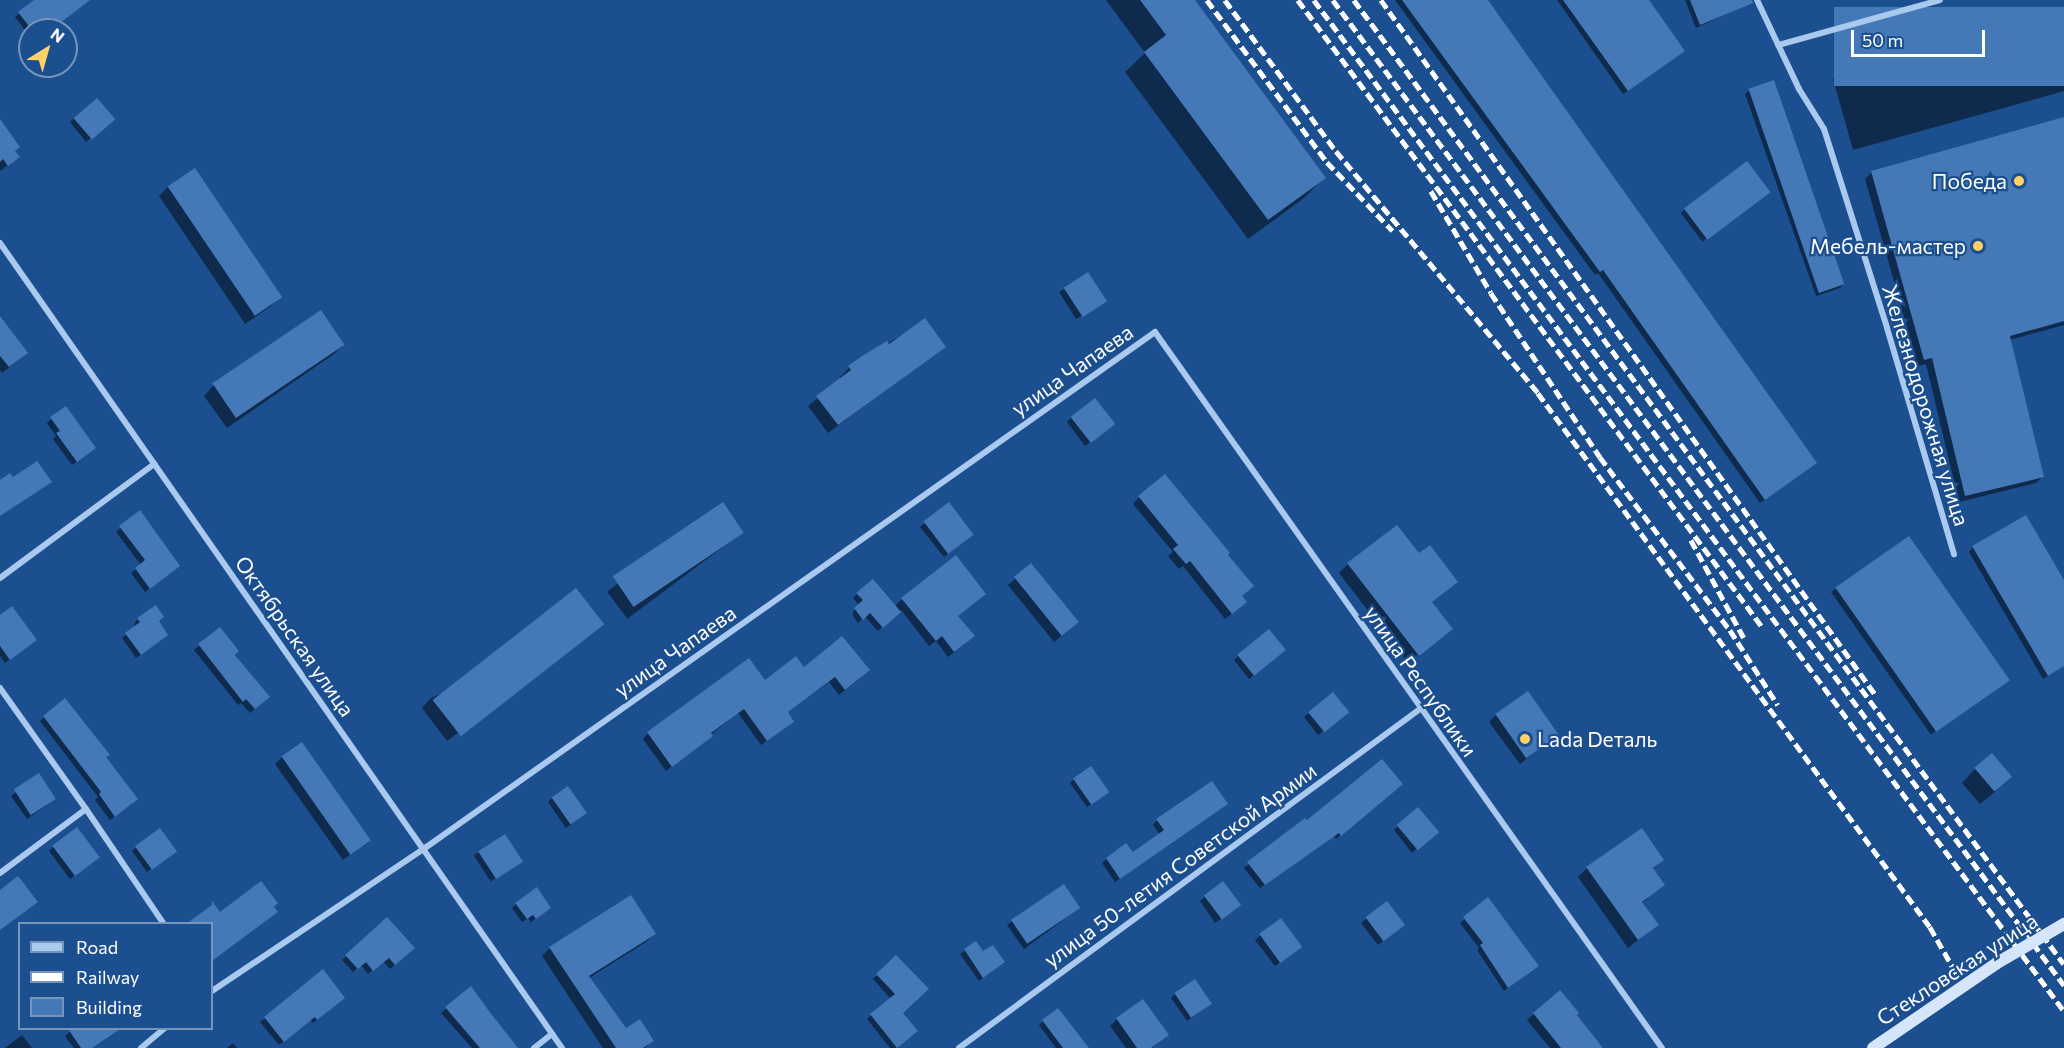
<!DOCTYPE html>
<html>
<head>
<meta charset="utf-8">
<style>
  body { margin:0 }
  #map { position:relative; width:2064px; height:1048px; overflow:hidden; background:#1b4f8f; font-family:Commissioner,sans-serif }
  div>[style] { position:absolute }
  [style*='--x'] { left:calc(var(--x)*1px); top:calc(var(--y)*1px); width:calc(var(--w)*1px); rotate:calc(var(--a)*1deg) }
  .shadow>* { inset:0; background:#0007; transform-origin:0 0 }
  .building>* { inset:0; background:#4478b7; transform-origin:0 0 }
  .street>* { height:6px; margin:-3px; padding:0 3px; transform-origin:3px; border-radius:3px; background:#a9c9ee }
  .rail>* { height:4.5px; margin-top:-2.25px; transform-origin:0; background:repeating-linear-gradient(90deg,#fff 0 10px,transparent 0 14.5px) }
  .secondary-bridge>* { height:12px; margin:-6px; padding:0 6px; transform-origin:6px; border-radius:6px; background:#d6e6fa }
  .dots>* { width:16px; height:16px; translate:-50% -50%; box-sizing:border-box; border:3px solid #1b4f8f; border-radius:50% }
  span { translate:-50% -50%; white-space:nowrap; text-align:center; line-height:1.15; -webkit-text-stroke:4.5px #1b4f8f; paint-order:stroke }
  .poi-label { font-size:21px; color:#fff }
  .right { translate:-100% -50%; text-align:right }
  .left { translate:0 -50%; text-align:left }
  .street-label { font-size:21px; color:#fff }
  .legend { position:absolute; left:18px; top:922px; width:195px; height:108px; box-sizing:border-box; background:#1b4f8f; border:2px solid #7695bc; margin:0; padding:8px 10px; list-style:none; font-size:18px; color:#fff }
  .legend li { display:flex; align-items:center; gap:12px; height:30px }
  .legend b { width:30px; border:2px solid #7695bc }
  .north { position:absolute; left:18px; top:18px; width:60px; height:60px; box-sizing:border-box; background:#1b4f8f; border:2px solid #7695bc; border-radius:50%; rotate:37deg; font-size:16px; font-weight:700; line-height:24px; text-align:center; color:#fff }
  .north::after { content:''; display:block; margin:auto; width:21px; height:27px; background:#ffd166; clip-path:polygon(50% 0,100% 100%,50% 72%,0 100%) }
  .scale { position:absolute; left:1851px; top:30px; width:134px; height:27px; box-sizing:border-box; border:3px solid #fff; border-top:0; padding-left:8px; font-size:18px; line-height:21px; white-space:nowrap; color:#fff; -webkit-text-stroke:4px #1b4f8f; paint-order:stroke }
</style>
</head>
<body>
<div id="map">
  <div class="shadow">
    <i style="clip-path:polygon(36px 0,89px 0,50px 30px,30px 30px,30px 37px,15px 17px)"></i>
    <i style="clip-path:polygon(1106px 0,1193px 0,1324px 178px,1304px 198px,1248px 239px,1125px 72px,1145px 53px)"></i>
    <i style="clip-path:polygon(1395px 0,1487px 0,1815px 463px,1811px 467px,1760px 503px,1598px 273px,1595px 275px)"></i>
    <i style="clip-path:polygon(1557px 0,1647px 0,1678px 55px,1623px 94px)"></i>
    <i style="clip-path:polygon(1685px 0,1731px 0,1735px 10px,1696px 28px)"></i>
    <i style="clip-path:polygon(2064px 9px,2064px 91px,1853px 150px,1833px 79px,1843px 70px)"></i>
    <i style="clip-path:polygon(1750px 90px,1844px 284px,1840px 288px,1816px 296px,1745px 94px)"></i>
    <i style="clip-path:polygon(74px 118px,108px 123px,86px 142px,70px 122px)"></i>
    <i style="clip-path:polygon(2064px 119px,2064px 325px,2009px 340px,2043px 476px,2036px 483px,1959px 502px,1926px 364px,1918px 366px,1865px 179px,1872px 172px)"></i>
    <i style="clip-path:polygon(0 122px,14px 151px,11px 163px,0 171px)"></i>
    <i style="left:1747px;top:163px;width:36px;height:83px;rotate:53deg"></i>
    <i style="clip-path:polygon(168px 187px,280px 297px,271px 306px,245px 324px,159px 196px)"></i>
    <i style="left:1088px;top:274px;width:32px;height:34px;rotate:58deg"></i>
    <i style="clip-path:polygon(321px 312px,343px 345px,334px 354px,227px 428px,204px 396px,213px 386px)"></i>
    <i style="clip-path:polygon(0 318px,20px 359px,2px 373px,0 370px)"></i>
    <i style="clip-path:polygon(925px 320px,944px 347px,828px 433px,808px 406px,842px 379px,840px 377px,849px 368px)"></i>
    <i style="clip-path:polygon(1071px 418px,1109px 428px,1085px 446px,1067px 422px)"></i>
    <i style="clip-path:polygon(51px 419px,90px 452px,72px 465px,53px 439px,56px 436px,47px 423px)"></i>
    <i style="clip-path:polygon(1139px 497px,1226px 555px,1241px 596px,1239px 608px,1225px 619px,1183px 566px,1179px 569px,1168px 556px,1173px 552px,1133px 504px)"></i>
    <i style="left:722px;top:505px;width:34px;height:144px;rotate:53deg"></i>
    <i style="clip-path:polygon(140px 512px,174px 570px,145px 592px,131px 573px,141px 565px,116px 532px)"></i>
    <i style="clip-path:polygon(925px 523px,968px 539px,944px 557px,920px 527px)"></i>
    <i style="left:1908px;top:538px;width:174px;height:94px;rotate:55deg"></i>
    <i style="clip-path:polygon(1973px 547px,2064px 583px,2064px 666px,2043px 679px,1969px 552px)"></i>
    <i style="clip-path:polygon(1419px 555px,1431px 603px,1451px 629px,1409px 664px,1339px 573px,1348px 564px)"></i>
    <i style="clip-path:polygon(1031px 565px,1070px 629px,1054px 642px,1008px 585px)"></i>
    <i style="clip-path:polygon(857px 594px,895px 606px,902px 599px,957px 616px,967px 642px,948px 657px,936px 641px,929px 646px,901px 610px,878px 631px,865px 617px,858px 623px,853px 616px,853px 612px,859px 605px,853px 598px)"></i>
    <i style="clip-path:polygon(0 617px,35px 640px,5px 663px,0 656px)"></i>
    <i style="clip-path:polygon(138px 619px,162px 639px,136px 658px,122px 638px,136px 627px,134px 624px)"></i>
    <i style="clip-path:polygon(602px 624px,447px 741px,422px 708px,431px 698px)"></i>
    <i style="clip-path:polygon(220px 629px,264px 701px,250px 713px,241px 703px,238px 705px,194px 650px)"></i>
    <i style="clip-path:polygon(1269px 631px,1280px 654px,1249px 679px,1234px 660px)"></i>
    <i style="clip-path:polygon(804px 669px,863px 676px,839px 695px,829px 682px,786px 713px,787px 727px,761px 745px,738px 713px,666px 771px,643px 739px,648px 733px,765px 682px)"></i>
    <i style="clip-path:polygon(1333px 694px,1342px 716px,1318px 735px,1304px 717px)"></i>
    <i style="clip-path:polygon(1496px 715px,1557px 735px,1520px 764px,1489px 722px)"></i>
    <i style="clip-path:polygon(44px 717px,105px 757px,132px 804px,110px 820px,95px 800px,98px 797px,40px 721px)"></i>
    <i style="clip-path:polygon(282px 757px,369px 840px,362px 846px,343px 860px,275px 764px)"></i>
    <i style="clip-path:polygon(1975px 769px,1996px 791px,1980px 804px,1962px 783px)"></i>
    <i style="clip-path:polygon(39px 775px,50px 803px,27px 819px,11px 796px)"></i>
    <i style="clip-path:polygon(1074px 779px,1107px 792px,1087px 807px,1070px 783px)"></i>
    <i style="clip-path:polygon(1397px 788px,1336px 839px,1334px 836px,1260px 888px,1244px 868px,1306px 822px)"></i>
    <i style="clip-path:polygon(552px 798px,581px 817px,566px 828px,548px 802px)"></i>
    <i style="clip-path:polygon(1222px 808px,1115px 882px,1102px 863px,1107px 859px,1132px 854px,1160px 835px,1153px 825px,1157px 820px)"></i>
    <i style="clip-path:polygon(1398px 826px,1432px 836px,1412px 853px,1394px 830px)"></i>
    <i style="left:504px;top:836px;width:31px;height:36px;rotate:57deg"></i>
    <i style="clip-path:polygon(53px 847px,93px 861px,70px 879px,49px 851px)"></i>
    <i style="clip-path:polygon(136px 847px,170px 855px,147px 872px,132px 851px)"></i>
    <i style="clip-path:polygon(1662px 860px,1652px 870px,1663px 885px,1642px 903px,1657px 925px,1628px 948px,1578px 877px,1587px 868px)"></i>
    <i style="clip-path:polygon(1223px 883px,1234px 909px,1215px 923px,1200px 901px)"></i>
    <i style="clip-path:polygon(1063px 886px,1074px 912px,1024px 949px,1007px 925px)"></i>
    <i style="clip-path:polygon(1488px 900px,1532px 970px,1504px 991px,1477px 950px,1479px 948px,1460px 923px)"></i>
    <i style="clip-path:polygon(1387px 903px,1399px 929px,1378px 945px,1361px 923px)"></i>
    <i style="clip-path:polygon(516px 904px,549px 908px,531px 922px,528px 918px,522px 922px,512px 908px)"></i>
    <i style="clip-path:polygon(272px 907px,272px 916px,212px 961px,212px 924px,220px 914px)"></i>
    <i style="clip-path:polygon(387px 919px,413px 948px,390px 969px,383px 961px,368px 974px,361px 965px,353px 972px,342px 960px)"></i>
    <i style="clip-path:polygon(1280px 920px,1295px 951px,1275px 966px,1255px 940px)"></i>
    <i style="clip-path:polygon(654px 934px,646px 942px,589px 978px,626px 1030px,652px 1041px,645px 1048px,603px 1048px,542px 956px,550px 948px)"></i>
    <i style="clip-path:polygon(976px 943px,983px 953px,1003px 962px,979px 981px,960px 954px)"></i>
    <i style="clip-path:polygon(896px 957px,901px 1013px,912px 1035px,896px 1048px,890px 1048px,867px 1019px,891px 999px,873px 979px)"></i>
    <i style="clip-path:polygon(471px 988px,517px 1048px,472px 1048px,441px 1013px)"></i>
    <i style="clip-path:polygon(1560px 992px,1602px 1048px,1550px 1048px,1527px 1020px)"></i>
    <i style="clip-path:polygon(1175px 994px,1210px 1004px,1187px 1021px,1171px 998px)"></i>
    <i style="clip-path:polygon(339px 1002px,313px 1023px,310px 1020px,279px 1045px,260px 1022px,265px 1018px)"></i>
    <i style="clip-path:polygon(1117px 1019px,1167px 1035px,1152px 1048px,1126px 1048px,1110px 1026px)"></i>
    <i style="clip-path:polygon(1043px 1021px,1087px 1048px,1056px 1048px,1039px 1025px)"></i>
    <i style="clip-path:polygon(74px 1028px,116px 1028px,90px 1048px,74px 1048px,65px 1036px)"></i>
    <i style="clip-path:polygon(22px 1035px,32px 1048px,5px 1048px)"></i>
    <i style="clip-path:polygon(233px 1043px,237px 1048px,227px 1048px)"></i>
  </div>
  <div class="building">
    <i style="clip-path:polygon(34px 0,90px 0,51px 30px,32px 30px,18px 12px)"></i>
    <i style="clip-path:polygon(1140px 0,1195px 0,1326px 178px,1268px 220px,1144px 52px,1166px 35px)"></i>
    <i style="clip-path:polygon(1402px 0,1488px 0,1817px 463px,1765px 500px,1603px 270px,1600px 272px)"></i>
    <i style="clip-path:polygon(1563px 0,1649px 0,1685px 51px,1628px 91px)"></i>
    <i style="clip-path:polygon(1690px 0,1752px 0,1753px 3px,1700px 25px)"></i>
    <i style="left:2064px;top:7px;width:79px;height:230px;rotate:90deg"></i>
    <i style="left:1774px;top:80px;width:216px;height:27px;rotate:71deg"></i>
    <i style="left:97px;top:98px;width:28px;height:31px;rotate:49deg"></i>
    <i style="clip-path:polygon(2064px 117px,2064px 321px,2010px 336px,2044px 477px,1965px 496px,1932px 358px,1924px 360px,1871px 171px)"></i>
    <i style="clip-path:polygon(0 119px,20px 147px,15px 151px,20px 157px,8px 166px,3px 159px,0 162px)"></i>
    <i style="left:1747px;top:161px;width:39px;height:79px;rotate:53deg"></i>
    <i style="left:195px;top:168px;width:156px;height:33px;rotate:56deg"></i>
    <i style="left:1088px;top:272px;width:35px;height:29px;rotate:57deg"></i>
    <i style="left:321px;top:310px;width:42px;height:131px;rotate:56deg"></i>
    <i style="clip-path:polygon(0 316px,28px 353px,9px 367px,0 356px)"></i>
    <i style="clip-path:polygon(925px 318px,946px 347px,838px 425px,816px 396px,851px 370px,848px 366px,862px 356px,887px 341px,889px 344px)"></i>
    <i style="left:1095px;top:398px;width:33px;height:31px;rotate:52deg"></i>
    <i style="clip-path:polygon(66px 406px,96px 448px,77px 462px,56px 433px,60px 431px,50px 417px)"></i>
    <i style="clip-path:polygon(37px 461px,52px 482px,0 516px,0 480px,10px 473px,13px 477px)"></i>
    <i style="clip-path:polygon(1165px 474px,1230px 553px,1228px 555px,1254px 586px,1242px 596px,1247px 602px,1232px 614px,1190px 561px,1186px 564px,1173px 549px,1178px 545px,1138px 496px)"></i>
    <i style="left:723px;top:502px;width:37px;height:133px;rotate:56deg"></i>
    <i style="left:949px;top:502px;width:41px;height:32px;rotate:53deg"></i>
    <i style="clip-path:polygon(140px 510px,180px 566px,150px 589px,135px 568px,145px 560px,119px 526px)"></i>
    <i style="clip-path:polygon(2026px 515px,2064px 580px,2064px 666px,2048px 676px,1972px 546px)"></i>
    <i style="clip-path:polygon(1397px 525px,1419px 553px,1430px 545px,1458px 582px,1432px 602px,1453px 629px,1419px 656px,1347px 563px)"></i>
    <i style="left:1909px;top:536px;width:176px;height:90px;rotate:55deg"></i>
    <i style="clip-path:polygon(956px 555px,986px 594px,958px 616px,975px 636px,954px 652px,942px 636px,936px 641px,901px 598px)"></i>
    <i style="left:1031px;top:563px;width:76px;height:22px;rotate:51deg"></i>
    <i style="clip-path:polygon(873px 579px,901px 612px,883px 628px,870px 613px,863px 620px,854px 608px,863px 600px,856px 593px)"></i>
    <i style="left:576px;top:588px;width:46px;height:182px;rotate:52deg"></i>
    <i style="clip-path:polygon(156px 605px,164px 617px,159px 621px,168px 635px,141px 655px,125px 633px,140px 622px,137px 618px)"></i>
    <i style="clip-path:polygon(12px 606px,37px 640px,10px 660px,0 646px,0 615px)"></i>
    <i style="clip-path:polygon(220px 627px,239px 651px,235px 655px,270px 697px,255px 709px,246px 699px,243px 702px,198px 644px)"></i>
    <i style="left:1269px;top:629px;width:27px;height:41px;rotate:51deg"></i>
    <i style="clip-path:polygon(842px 636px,870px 670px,845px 690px,835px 677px,788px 712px,794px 722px,767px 741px,744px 709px,711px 733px,713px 736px,672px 767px,647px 732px,749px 658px,765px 680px,796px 656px,804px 667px)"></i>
    <i style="left:1528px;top:691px;width:54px;height:40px;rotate:55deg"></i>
    <i style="left:1333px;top:692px;width:26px;height:32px;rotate:51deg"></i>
    <i style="clip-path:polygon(65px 698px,110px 755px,106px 757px,138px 799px,115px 817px,99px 794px,101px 792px,43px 716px)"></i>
    <i style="left:302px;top:742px;width:120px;height:25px;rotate:55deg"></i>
    <i style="left:1992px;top:753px;width:31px;height:23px;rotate:50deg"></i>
    <i style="clip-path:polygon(1382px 759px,1403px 784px,1341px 836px,1339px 833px,1265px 885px,1247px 862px,1305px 818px,1307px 820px)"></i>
    <i style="left:1091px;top:766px;width:32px;height:22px;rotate:55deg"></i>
    <i style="left:39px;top:773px;width:31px;height:30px;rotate:57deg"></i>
    <i style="clip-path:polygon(1212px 781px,1228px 804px,1120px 879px,1106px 858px,1126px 843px,1133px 852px,1164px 830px,1156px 819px)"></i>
    <i style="left:568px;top:786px;width:33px;height:20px;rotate:55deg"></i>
    <i style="left:1418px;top:807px;width:33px;height:28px;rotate:50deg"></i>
    <i style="left:77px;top:827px;width:38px;height:31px;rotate:53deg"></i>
    <i style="left:160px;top:828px;width:29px;height:31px;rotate:54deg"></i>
    <i style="clip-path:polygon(1642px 828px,1664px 860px,1653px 868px,1665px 885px,1642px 902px,1659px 925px,1638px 940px,1586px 867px)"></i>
    <i style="left:505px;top:834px;width:33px;height:32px;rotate:57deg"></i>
    <i style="clip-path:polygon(18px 876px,38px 902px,0 930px,0 890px)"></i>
    <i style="clip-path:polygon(261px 881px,278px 903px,274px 907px,278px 912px,212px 961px,212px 924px,186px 924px,212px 905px,212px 901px,220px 912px)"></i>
    <i style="left:1223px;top:881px;width:30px;height:24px;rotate:53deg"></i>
    <i style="left:1064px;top:884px;width:29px;height:64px;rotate:56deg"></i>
    <i style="clip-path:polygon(537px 887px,551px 908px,536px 919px,533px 915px,527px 919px,515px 903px)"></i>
    <i style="clip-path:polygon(631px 895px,656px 934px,589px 976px,626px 1028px,640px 1019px,654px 1041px,643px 1048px,616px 1048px,549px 947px)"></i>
    <i style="clip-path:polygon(1488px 897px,1539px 966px,1508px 988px,1480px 945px,1483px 943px,1463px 917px)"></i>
    <i style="left:1387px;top:901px;width:30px;height:27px;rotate:53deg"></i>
    <i style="clip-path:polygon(387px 917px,415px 948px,395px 965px,389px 958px,373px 971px,366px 962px,358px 969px,345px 955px)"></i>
    <i style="left:1281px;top:918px;width:36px;height:27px;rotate:54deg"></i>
    <i style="clip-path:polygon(976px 941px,983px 951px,993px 945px,1005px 962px,983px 978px,964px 949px)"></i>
    <i style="clip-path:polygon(896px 955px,929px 989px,903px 1013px,918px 1031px,897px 1048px,870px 1014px,895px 994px,876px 974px)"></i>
    <i style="clip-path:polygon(323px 969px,345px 998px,317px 1020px,315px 1017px,284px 1042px,264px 1017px)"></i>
    <i style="left:1195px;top:979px;width:30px;height:25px;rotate:56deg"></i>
    <i style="clip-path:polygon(471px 986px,489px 1011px,518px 1048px,480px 1048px,445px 1007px)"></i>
    <i style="clip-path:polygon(1560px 990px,1579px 1013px,1577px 1015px,1603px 1048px,1561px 1048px,1533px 1013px)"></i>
    <i style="clip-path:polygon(1143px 999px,1169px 1035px,1151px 1048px,1137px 1048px,1116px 1018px)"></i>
    <i style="clip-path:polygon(1058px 1008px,1089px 1048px,1063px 1048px,1042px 1020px)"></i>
    <i style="clip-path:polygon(68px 1029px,120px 1029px,92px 1048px,81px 1048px)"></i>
  </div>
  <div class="street">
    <i style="--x:1757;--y:0;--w:98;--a:64.7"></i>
    <i style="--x:1799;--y:89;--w:47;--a:58"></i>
    <i style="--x:1824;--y:129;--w:209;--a:72.4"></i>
    <i style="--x:1887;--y:328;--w:236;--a:73.5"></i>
    <i style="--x:1778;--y:45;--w:168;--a:-15.5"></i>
    <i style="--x:0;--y:243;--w:982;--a:55.08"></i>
    <i style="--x:0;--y:578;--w:192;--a:-36.5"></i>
    <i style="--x:0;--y:688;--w:148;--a:54.6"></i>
    <i style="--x:0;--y:873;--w:107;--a:-36.7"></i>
    <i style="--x:86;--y:809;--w:139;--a:55.9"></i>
    <i style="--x:212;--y:991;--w:257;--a:-33.9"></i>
    <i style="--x:425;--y:848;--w:894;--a:-35.25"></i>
    <i style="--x:1155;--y:332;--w:877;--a:54.7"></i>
    <i style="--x:141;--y:1048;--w:31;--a:-40"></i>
    <i style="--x:534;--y:1048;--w:23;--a:-38"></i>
    <i style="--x:959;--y:1048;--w:572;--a:-36.33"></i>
  </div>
  <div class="rail">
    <i style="--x:1207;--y:0;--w:202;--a:53.5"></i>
    <i style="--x:1327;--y:162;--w:95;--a:46.3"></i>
    <i style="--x:1225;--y:0;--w:187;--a:53.7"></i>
    <i style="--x:1336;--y:151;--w:315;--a:50.1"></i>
    <i style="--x:1538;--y:393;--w:662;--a:53.72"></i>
    <i style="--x:1930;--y:927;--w:56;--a:60.3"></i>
    <i style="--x:1298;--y:0;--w:781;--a:53.48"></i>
    <i style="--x:1314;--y:0;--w:1259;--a:53.43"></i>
    <i style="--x:1333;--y:0;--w:1227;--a:53.42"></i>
    <i style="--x:1354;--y:0;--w:1197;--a:53.63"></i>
    <i style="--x:1381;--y:0;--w:852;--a:54.56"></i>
    <i style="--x:1431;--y:191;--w:118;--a:59.5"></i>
    <i style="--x:1491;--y:293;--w:197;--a:56.4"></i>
    <i style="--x:1600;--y:457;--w:216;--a:53.1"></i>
    <i style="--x:1730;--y:630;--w:89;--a:57.4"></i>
    <i style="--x:1691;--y:540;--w:111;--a:61.6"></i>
  </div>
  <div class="secondary-bridge">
    <i style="--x:1873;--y:1048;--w:150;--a:-34.4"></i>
    <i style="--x:1997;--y:963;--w:78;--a:-30.2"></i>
  </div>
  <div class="dots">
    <i style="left:2019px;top:181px;background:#ffd166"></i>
    <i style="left:1978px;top:246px;background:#ffd166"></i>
    <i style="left:1525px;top:739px;background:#ffd166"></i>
  </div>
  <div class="poi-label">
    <span class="right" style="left:2007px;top:181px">Победа</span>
    <span class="right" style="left:1966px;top:246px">Мебель-мастер</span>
    <span class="left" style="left:1537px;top:739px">Lada Dеталь</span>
  </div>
  <div class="street-label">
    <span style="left:1072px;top:370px;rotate:-35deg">улица Чапаева</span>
    <span style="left:1926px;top:405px;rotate:73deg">Железнодорожная улица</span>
    <span style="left:295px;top:636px;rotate:55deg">Октябрьская улица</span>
    <span style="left:675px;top:651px;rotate:-35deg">улица Чапаева</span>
    <span style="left:1421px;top:681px;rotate:55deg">улица Республики</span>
    <span style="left:1180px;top:865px;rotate:-36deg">улица 50-летия Советской Армии</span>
    <span style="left:1957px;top:969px;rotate:-33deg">Стекловская улица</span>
  </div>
  <ul class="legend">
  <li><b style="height:8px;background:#a9c9ee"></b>Road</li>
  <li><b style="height:8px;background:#fff"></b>Railway</li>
  <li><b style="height:16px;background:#4478b7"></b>Building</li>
  </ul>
  <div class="north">N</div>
  <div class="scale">50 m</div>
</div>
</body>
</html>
